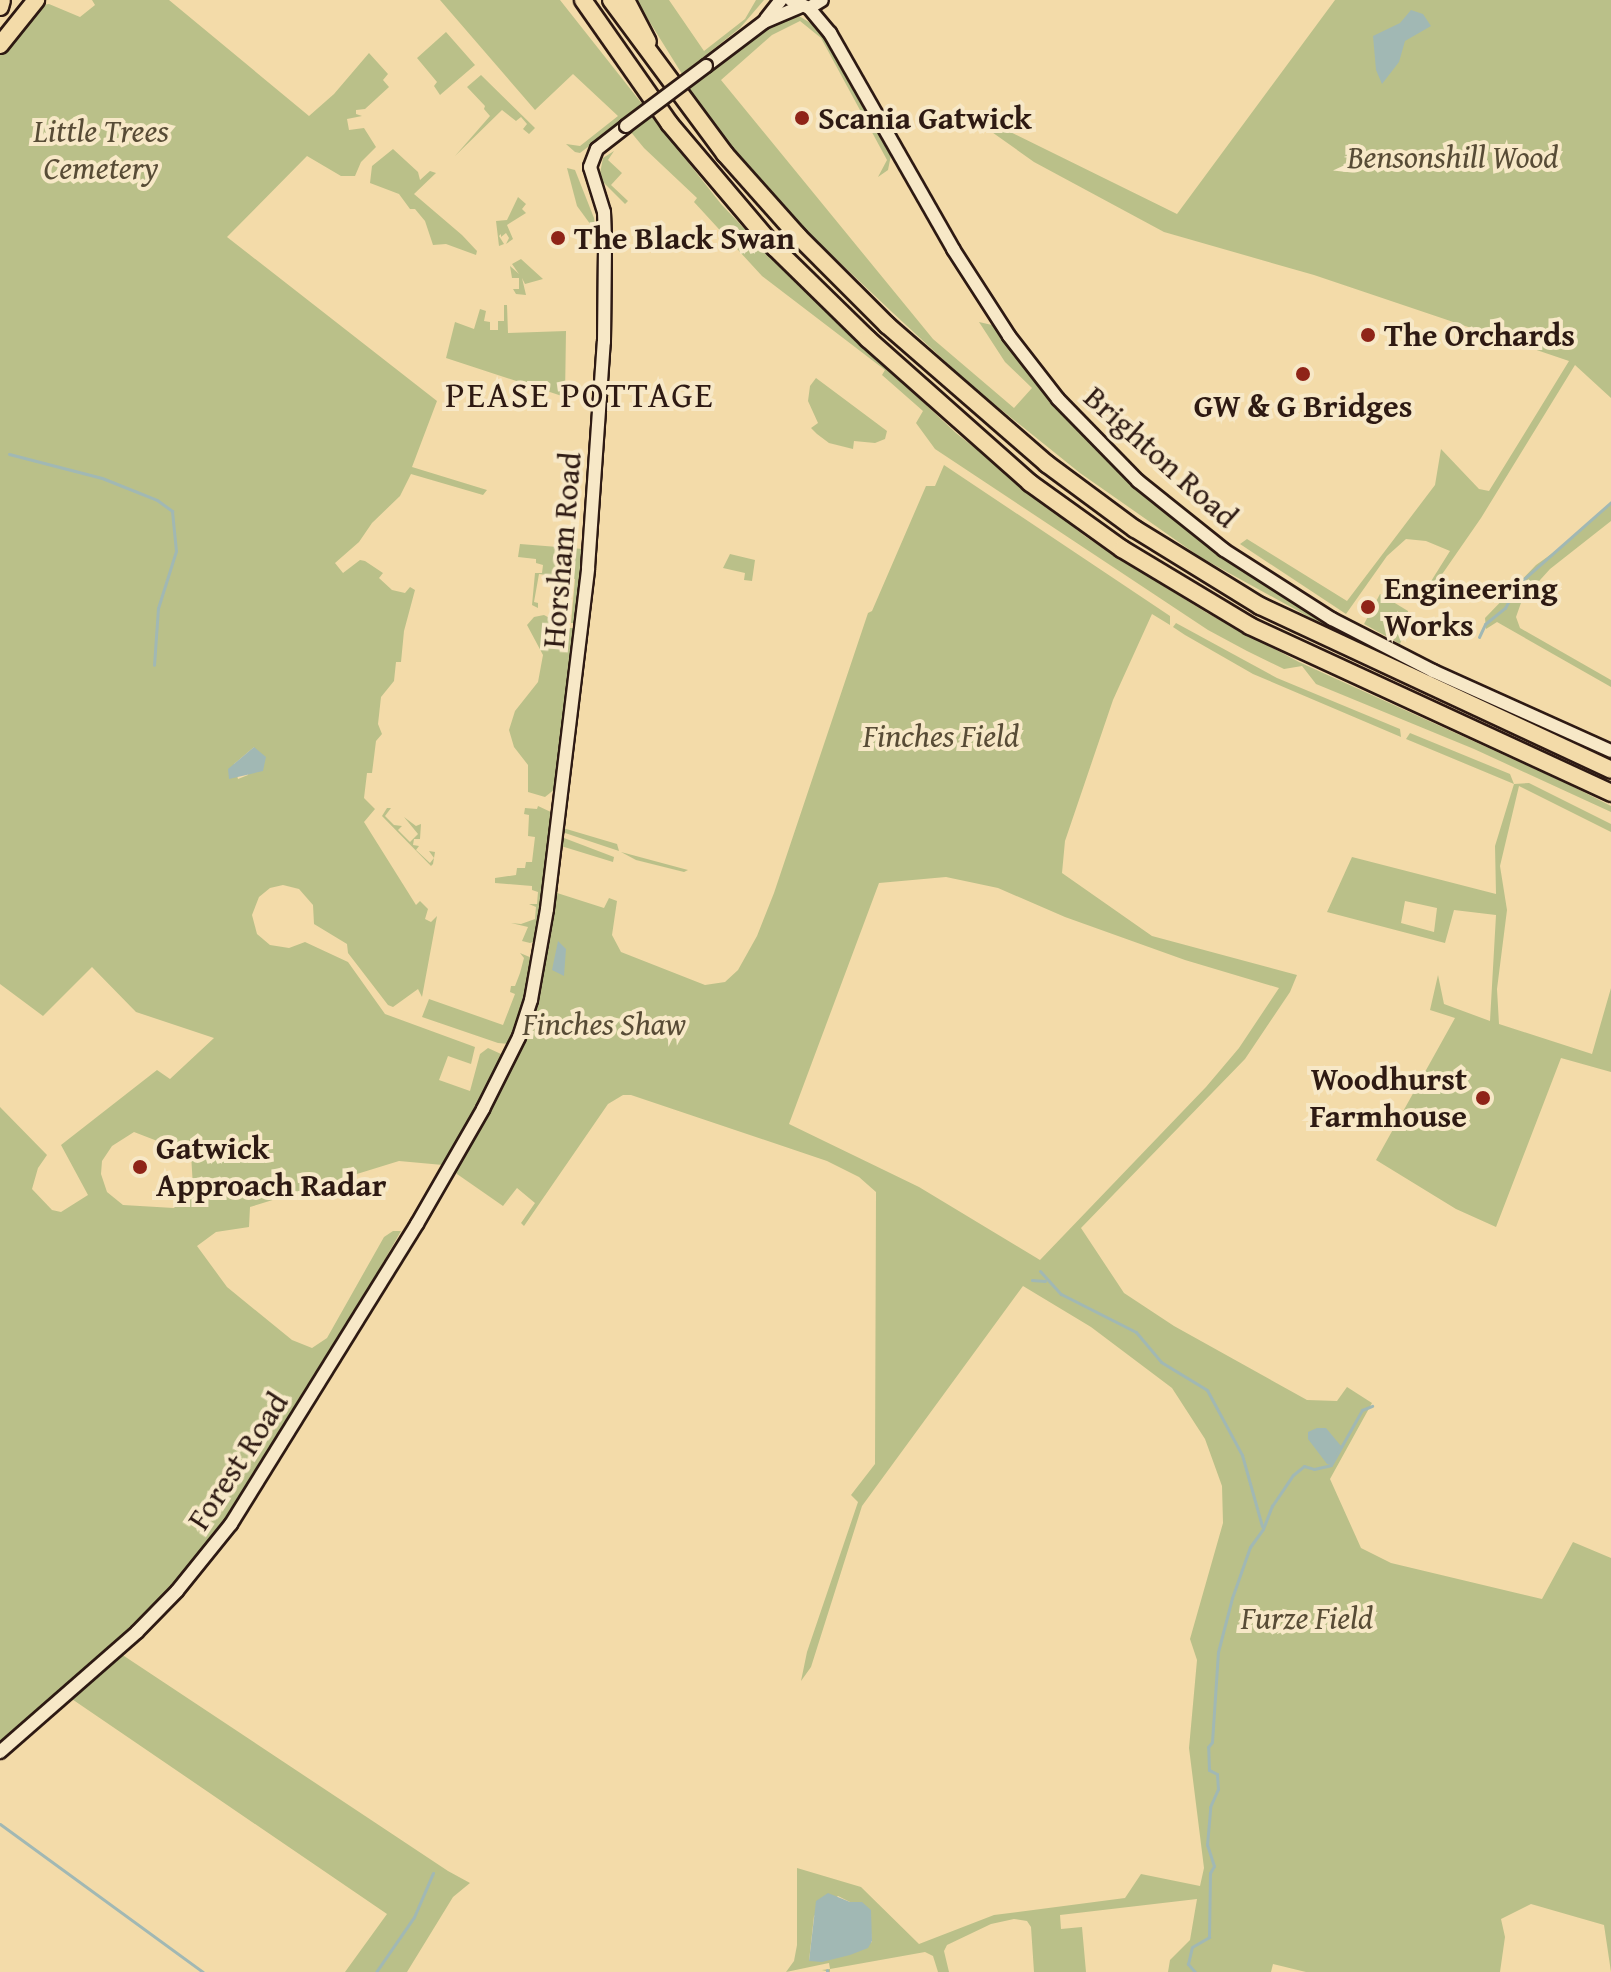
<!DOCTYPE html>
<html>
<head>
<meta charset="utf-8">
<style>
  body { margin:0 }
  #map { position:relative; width:1611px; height:1972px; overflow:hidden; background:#f3dba9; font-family:"Gentium Book Plus",serif }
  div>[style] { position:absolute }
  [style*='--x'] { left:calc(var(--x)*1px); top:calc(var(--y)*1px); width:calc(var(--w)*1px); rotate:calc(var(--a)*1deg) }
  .green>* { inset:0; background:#bac089 }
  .water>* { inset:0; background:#a1b8b4 }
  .stream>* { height:3px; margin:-1.5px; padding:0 1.5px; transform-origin:1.5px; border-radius:1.5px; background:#a1b8b4 }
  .roads { filter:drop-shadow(2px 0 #2e1a13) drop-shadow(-2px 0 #2e1a13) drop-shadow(0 2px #2e1a13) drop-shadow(0 -2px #2e1a13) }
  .secondary>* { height:12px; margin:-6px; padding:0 6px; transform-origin:6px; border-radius:6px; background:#f7e8c7 }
  .highway>* { height:16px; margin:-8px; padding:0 8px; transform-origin:8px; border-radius:8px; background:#f3dba9 }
  .bridges { filter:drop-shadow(2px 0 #2e1a13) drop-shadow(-2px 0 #2e1a13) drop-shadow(0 2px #2e1a13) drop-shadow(0 -2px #2e1a13) }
  .secondary-bridge>* { height:12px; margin:-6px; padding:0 6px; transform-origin:6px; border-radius:6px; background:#f7e8c7 }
  .dots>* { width:22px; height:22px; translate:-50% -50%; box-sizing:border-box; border:4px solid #f7e8c7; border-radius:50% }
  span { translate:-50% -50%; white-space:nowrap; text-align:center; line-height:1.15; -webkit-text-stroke:8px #f7e8c7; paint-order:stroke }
  .poi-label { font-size:32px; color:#2e1a13; font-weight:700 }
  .left { translate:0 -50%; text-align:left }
  .right { translate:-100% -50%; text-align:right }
  .park-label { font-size:32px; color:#584c36; font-style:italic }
  .street-label { font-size:32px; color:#2e1a13 }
  .quarter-label { font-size:36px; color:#2e1a13; letter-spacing:2px }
</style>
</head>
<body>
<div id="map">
  <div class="green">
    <i style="clip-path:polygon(evenodd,92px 0,169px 0,309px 116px,334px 94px,369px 53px,388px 74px,383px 80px,389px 87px,365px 109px,356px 110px,356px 114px,362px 116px,347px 119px,349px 130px,364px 128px,376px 147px,361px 162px,355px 176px,341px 176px,307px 156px,227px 237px,437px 401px,412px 467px,487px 490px,483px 495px,411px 474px,400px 496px,372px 523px,359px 542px,335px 563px,343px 573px,360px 560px,365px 561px,383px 573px,379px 578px,392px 590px,405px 593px,410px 587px,415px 590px,404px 631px,401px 662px,396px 662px,394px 681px,381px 697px,378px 724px,382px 734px,376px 741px,372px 773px,367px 773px,364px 798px,375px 809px,364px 822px,416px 905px,420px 901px,428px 909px,425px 919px,431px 922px,437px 916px,422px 997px,418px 989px,393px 1007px,388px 1005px,348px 953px,347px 944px,314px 924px,313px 905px,299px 889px,283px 885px,270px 888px,259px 897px,252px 915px,257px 934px,270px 945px,289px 948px,305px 942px,348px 962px,385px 1014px,475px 1047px,471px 1064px,448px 1056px,439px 1080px,470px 1091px,480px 1054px,488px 1048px,501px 1054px,508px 1069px,554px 892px,604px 908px,609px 898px,617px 901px,612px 935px,621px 952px,705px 985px,725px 982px,738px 970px,757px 936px,774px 893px,868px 613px,872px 611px,926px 486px,935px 486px,944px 465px,1170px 616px,1170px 625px,1152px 614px,1113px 700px,1065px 841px,1062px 873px,1152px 936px,1297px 975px,1290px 992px,1245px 1059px,1081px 1228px,1124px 1293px,1174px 1326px,1307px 1400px,1337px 1401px,1347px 1387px,1372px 1403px,1330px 1479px,1361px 1548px,1391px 1563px,1542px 1599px,1573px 1542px,1611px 1558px,1611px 1972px,1604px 1925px,1531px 1904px,1501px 1919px,1505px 1937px,1500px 1972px,1306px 1972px,1273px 1964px,1271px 1972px,1168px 1972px,1170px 1960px,1190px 1940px,1197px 1899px,1060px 1915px,1061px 1929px,1082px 1927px,1086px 1972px,1034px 1972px,1031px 1927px,1027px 1921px,1014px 1919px,991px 1924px,947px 1945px,944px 1951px,949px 1972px,938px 1972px,933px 1956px,925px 1952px,830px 1969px,830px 1972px,822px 1970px,830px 1969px,829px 1963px,786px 1972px,794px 1961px,797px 1945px,797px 1868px,861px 1887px,919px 1944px,994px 1915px,1125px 1898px,1141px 1874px,1200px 1886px,1204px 1868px,1189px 1748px,1197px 1660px,1190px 1639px,1223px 1523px,1222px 1486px,1205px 1439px,1172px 1388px,1091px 1327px,1023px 1286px,862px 1506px,811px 1667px,801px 1681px,807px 1652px,858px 1502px,851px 1495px,875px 1464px,876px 1192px,859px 1177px,827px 1161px,631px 1095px,623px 1095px,608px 1104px,524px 1226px,521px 1223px,535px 1203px,517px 1188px,503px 1206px,457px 1174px,454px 1166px,399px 1161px,250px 1207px,249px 1227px,216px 1232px,197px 1246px,227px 1287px,292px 1340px,312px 1348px,327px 1338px,384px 1237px,393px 1231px,401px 1231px,327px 1361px,246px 1490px,185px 1570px,112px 1648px,448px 1871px,470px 1883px,453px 1897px,407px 1972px,345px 1972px,387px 1914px,66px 1695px,0 1752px,0 1107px,47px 1155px,38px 1168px,32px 1189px,52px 1210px,61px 1212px,88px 1195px,61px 1145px,157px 1070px,170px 1079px,214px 1038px,136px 1012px,92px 967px,43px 1016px,0 984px,0 54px,43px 5px,49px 4px,80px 17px,95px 5px,92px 0,254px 747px,248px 775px,238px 779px,234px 764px,254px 747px,92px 0,946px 877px,998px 888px,1065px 917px,1185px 960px,1279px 988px,1239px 1048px,1206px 1087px,1040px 1260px,919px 1187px,789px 1124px,879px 883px,946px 877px,92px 0,134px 1132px,191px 1154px,193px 1187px,175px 1197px,179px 1202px,174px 1208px,123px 1205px,107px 1192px,101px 1174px,102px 1161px,112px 1146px,134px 1132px,92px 0,838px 1896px,850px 1902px,870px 1924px,872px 1942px,809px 1961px,814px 1916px,838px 1896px)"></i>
    <i style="clip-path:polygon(440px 0,560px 0,643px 105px,580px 153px,575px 152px,566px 144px,580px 146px,618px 116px,573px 74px,535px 110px)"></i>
    <i style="clip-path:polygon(636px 0,669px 0,704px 51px,745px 19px,756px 0,764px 0,740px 28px,682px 74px)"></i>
    <i style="clip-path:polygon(1335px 0,1611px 0,1611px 398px,1575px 365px,1481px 518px,1427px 596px,1423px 594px,1450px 551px,1426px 541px,1406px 539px,1387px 556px,1346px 614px,1240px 544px,1247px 539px,1347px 601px,1435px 485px,1441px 449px,1479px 489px,1489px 491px,1569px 361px,1314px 275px,1164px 232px,1034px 162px,989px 130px,998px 126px,1177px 214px)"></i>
    <i style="clip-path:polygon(799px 16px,817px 27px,839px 57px,892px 150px,888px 170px,878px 177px,887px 160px,821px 38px,800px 21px,772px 35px,721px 80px,933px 339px,1014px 408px,1032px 388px,1005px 362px,979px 322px,992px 325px,1037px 383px,1098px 448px,1329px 623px,1329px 628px,1200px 557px,1080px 473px,973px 387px,893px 313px,799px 224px,738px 154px,686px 90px,747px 41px,785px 18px)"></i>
    <i style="clip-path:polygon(446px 32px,475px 65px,440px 95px,434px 86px,437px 82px,417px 58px)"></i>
    <i style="clip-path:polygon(481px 75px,535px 128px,529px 134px,523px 129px,527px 124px,521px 117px,516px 121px,502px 110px,455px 156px,490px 116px,484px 109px,485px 106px,467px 87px)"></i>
    <i style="clip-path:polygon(651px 115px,721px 204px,799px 286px,956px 433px,1086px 537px,1207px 613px,1299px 662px,1570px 785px,1611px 806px,1611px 812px,1474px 749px,1316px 684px,1302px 666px,1284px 669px,1247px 651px,1208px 630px,935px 449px,916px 423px,923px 411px,882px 375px,885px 370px,762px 276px,694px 202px,697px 198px,644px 148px,630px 131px)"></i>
    <i style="clip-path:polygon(393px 149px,418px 172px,420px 180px,430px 171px,436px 173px,414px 194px,462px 235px,477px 251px,476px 255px,446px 244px,433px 245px,425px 221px,415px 209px,410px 209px,399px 194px,370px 183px,372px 166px)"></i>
    <i style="clip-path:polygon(614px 151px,608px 160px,622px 173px,611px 185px,628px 201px,625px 204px,603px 182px,600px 173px,603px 158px)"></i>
    <i style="clip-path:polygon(567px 168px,575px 170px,594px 218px,596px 232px,577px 206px)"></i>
    <i style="clip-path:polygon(518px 197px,526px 204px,522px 209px,526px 213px,507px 225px,513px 239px,506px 244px,509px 238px,506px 233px,501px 237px,501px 234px,499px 236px,504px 244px,499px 246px,496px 221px,507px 220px)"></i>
    <i style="clip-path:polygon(521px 259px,543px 279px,525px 284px,522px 278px,526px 295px,516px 294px,513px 289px,519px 289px,519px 278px,512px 278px,510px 266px,519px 274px,512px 264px)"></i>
    <i style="clip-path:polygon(504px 305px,507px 305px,508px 333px,566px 331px,565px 397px,446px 358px,455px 322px,474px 329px,480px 309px,486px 311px,484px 321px,490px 322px,490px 330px,498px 330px,498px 321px,504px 321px)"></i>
    <i style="clip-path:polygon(816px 378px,887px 431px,885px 439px,875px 443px,854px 441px,853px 449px,829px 443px,817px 434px,811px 428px,818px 423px,808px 401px,810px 386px)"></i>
    <i style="clip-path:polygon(1611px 502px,1611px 521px,1550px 569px,1522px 600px,1516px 617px,1520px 628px,1611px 680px,1611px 687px,1497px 622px,1486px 629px,1485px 618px,1536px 565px,1564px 545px)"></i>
    <i style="clip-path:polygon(520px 544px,583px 549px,578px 623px,571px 623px,575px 579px,539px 574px,534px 602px,538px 603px,538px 608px,532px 605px,535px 573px,542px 573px,543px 565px,536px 563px,536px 559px,518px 557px)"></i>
    <i style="clip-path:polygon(730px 554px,755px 560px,752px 581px,744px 580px,745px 573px,723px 568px)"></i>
    <i style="clip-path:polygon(1380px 594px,1408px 611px,1408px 624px,1400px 644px,1364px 624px)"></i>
    <i style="clip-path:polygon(544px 615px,568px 628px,579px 628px,555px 789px,545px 797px,528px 792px,528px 765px,514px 747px,509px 730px,515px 711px,538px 682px,543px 655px,527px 625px,534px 617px)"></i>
    <i style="clip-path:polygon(1176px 623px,1277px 678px,1400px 729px,1401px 737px,1253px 674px,1185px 635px,1173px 627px)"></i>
    <i style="clip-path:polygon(evenodd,1410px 733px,1510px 774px,1514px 784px,1529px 783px,1611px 824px,1611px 832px,1519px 786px,1500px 866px,1507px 910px,1497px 989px,1499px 1024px,1592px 1054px,1611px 988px,1611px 1072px,1561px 1058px,1496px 1227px,1456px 1209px,1376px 1160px,1455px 1018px,1430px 1010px,1438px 975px,1444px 1004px,1490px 1021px,1496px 915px,1454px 910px,1445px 943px,1327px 912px,1352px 857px,1496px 894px,1495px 846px,1514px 784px,1406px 739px,1410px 733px,1405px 901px,1437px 908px,1434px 932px,1401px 923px,1405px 901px)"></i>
    <i style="clip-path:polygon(538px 806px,553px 813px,539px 935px,536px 941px,530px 943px,522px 941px,528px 927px,511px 923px,521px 924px,535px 919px,536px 907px,529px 904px,537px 904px,538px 892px,532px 890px,532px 886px,495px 883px,495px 878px,516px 875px,517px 868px,525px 868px,526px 862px,532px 862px,535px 837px,528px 836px,529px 815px,524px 814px,525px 808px,537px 809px)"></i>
    <i style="clip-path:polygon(387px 808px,391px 808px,385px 816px,394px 825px,402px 826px,398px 830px,410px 842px,418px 834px,404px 817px,416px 826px,421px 824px,420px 839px,414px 839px,413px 845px,419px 846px,416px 850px,430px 863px,434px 858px,429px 851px,435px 852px,433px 864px,431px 866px,382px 816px)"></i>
    <i style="clip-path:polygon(563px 828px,617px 844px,619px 851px,562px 832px)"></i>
    <i style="clip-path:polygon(564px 838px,614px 857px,613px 862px,561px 846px)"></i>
    <i style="clip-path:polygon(621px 852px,688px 870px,684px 872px,636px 860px)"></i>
    <i style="clip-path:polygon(520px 953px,532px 958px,534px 965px,514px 1040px,509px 1044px,498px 1043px,422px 1017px,429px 999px,503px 1025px,515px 994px,510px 992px,511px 986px,515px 986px,520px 973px,524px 958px)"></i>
  </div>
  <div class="water">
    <i style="clip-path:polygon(1411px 10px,1423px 14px,1431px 26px,1405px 41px,1399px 62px,1382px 84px,1376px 70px,1373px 36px,1400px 23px)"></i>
    <i style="clip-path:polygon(254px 747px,266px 757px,263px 771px,229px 779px,228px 769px)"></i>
    <i style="clip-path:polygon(558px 941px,566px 949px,564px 976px,552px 970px)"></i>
    <i style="clip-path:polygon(1317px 1428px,1326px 1428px,1341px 1446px,1331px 1465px,1327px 1464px,1308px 1439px,1308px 1432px)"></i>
    <i style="clip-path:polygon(828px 1893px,850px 1902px,862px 1902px,871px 1910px,872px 1941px,868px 1948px,850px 1955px,822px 1962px,809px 1961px,816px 1901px)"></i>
  </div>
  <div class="stream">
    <i style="--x:9;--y:454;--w:96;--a:14.5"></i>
    <i style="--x:102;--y:478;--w:59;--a:21.8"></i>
    <i style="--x:157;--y:500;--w:19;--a:36"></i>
    <i style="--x:172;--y:511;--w:40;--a:84.3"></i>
    <i style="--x:176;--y:551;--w:60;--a:107.5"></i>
    <i style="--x:158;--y:608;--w:57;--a:94"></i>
    <i style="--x:1479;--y:637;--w:14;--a:-65"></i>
    <i style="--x:1485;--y:624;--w:26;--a:-39"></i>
    <i style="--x:1505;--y:608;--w:26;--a:-62"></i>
    <i style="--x:1517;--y:585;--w:125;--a:-41.4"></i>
    <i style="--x:1040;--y:1271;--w:31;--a:48"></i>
    <i style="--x:1061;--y:1294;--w:84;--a:26.9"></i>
    <i style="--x:1136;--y:1332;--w:39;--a:50"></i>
    <i style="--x:1161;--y:1362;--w:54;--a:31.3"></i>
    <i style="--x:1207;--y:1390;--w:74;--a:61.7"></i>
    <i style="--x:1242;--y:1455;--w:74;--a:74.3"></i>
    <i style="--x:1032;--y:1280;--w:13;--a:4"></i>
    <i style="--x:0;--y:1824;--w:251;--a:36.1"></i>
    <i style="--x:827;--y:1970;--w:2;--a:90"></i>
    <i style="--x:376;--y:1972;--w:67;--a:-55.4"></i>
    <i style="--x:414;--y:1917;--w:48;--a:-66.6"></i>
    <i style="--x:1195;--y:1972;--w:11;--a:-131"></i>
    <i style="--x:1188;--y:1964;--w:17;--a:-77"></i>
    <i style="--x:1192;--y:1947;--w:20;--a:-30"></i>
    <i style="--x:1209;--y:1937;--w:64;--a:-89.1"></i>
    <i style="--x:1210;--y:1873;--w:8;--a:-60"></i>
    <i style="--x:1214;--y:1866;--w:22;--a:-108"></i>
    <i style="--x:1207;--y:1845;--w:38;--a:-85"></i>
    <i style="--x:1210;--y:1807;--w:20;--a:-66"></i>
    <i style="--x:1218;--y:1789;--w:15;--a:-94"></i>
    <i style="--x:1217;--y:1774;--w:9;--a:-153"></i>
    <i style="--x:1209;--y:1770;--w:23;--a:-92"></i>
    <i style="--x:1208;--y:1747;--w:6;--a:-51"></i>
    <i style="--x:1212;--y:1742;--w:90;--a:-86.2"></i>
    <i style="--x:1218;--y:1652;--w:56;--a:-75.5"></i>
    <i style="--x:1232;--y:1598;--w:54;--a:-70.6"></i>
    <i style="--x:1250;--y:1547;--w:22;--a:-54"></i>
    <i style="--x:1263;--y:1529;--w:25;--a:-69"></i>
    <i style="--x:1272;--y:1506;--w:37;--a:-56"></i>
    <i style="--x:1293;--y:1475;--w:14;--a:-39"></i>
    <i style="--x:1304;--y:1466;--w:10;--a:17"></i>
    <i style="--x:1314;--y:1469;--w:17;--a:-13"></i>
    <i style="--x:1331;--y:1465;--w:63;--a:-60.6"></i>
    <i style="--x:1362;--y:1410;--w:11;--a:-22"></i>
  </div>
  <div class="roads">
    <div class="secondary">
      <i style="--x:791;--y:0;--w:20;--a:24"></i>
      <i style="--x:809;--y:8;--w:15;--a:-32"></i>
      <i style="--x:809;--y:8;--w:33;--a:50"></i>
      <i style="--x:830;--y:33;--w:249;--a:60.3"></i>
      <i style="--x:953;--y:249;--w:103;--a:57.2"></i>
      <i style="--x:1009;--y:336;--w:80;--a:52.1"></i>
      <i style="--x:1058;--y:399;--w:115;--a:45.7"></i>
      <i style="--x:1138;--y:481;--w:110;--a:38.7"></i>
      <i style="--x:1224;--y:550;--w:128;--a:32.6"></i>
      <i style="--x:1332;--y:619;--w:114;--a:27.2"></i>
      <i style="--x:1433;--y:671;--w:195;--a:24.2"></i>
      <i style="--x:766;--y:19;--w:24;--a:-52"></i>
      <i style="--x:706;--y:66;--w:73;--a:-37.2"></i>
      <i style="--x:764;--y:22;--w:39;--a:-23"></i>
      <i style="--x:0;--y:1752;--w:182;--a:-41.2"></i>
      <i style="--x:137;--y:1632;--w:57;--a:-45.7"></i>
      <i style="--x:177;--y:1591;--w:86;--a:-51.1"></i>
      <i style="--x:231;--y:1524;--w:353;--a:-58.2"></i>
      <i style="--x:417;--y:1224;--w:133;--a:-60.1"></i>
      <i style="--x:483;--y:1109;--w:80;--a:-63.4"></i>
      <i style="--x:519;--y:1037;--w:39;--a:-72"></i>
      <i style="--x:531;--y:1000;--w:92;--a:-80"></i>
      <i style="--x:547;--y:909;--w:343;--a:-83.1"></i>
      <i style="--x:588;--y:568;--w:227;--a:-86"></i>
      <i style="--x:604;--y:342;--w:102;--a:-89.4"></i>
      <i style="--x:605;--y:240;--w:28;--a:-92"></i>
      <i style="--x:604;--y:212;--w:47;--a:-107.3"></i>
      <i style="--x:590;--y:167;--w:19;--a:-69"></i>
      <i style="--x:597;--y:149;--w:37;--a:-38"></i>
    </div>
    <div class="highway">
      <i style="--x:583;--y:0;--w:150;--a:55"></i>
      <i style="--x:669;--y:123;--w:164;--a:49.7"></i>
      <i style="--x:775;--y:248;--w:130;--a:44.4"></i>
      <i style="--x:868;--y:339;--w:217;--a:41.6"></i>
      <i style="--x:1030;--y:483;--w:113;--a:35.7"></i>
      <i style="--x:1122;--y:549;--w:149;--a:31"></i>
      <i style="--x:1250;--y:626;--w:398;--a:24.8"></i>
      <i style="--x:611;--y:0;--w:192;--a:53.5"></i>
      <i style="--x:725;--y:154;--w:110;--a:48.3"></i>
      <i style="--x:798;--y:236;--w:126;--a:45"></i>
      <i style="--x:887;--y:325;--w:212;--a:41"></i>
      <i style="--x:1047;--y:464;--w:109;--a:36.5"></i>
      <i style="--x:1135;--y:529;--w:147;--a:31.6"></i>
      <i style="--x:1260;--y:606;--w:387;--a:25"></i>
      <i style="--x:626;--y:0;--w:47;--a:62.4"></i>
      <i style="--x:0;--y:7;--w:7;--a:-74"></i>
      <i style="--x:0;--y:45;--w:58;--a:-51.3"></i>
    </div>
  </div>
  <div class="bridges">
    <div class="secondary-bridge">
      <i style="--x:626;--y:126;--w:100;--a:-36.9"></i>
    </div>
  </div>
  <div class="dots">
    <i style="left:802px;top:118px;background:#8f2418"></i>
    <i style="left:558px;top:238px;background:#8f2418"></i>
    <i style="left:1368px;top:335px;background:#8f2418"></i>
    <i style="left:1303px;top:374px;background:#8f2418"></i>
    <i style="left:1368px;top:607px;background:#8f2418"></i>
    <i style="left:1483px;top:1098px;background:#8f2418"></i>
    <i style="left:140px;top:1167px;background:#8f2418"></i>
  </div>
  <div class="poi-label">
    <span class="left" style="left:818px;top:118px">Scania Gatwick</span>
    <span class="left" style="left:574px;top:238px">The Black Swan</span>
    <span class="left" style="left:1384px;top:335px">The Orchards</span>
    <span style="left:1303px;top:406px">GW &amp; G Bridges</span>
    <span class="left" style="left:1384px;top:607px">Engineering<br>Works</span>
    <span class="right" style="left:1467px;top:1098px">Woodhurst<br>Farmhouse</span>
    <span class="left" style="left:156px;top:1167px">Gatwick<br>Approach Radar</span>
  </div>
  <div class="park-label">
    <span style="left:101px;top:150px">Little Trees<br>Cemetery</span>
    <span style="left:1453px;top:157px">Bensonshill Wood</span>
    <span style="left:941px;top:736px">Finches Field</span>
    <span style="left:604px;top:1024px">Finches Shaw</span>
    <span style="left:1307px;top:1618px">Furze Field</span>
  </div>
  <div class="street-label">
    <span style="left:1161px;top:457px;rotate:42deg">Brighton Road</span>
    <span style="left:562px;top:550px;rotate:-85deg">Horsham Road</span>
    <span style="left:238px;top:1461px;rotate:-57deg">Forest Road</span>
  </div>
  <div class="quarter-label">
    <span style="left:580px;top:394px">PEASE POTTAGE</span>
  </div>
</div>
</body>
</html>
